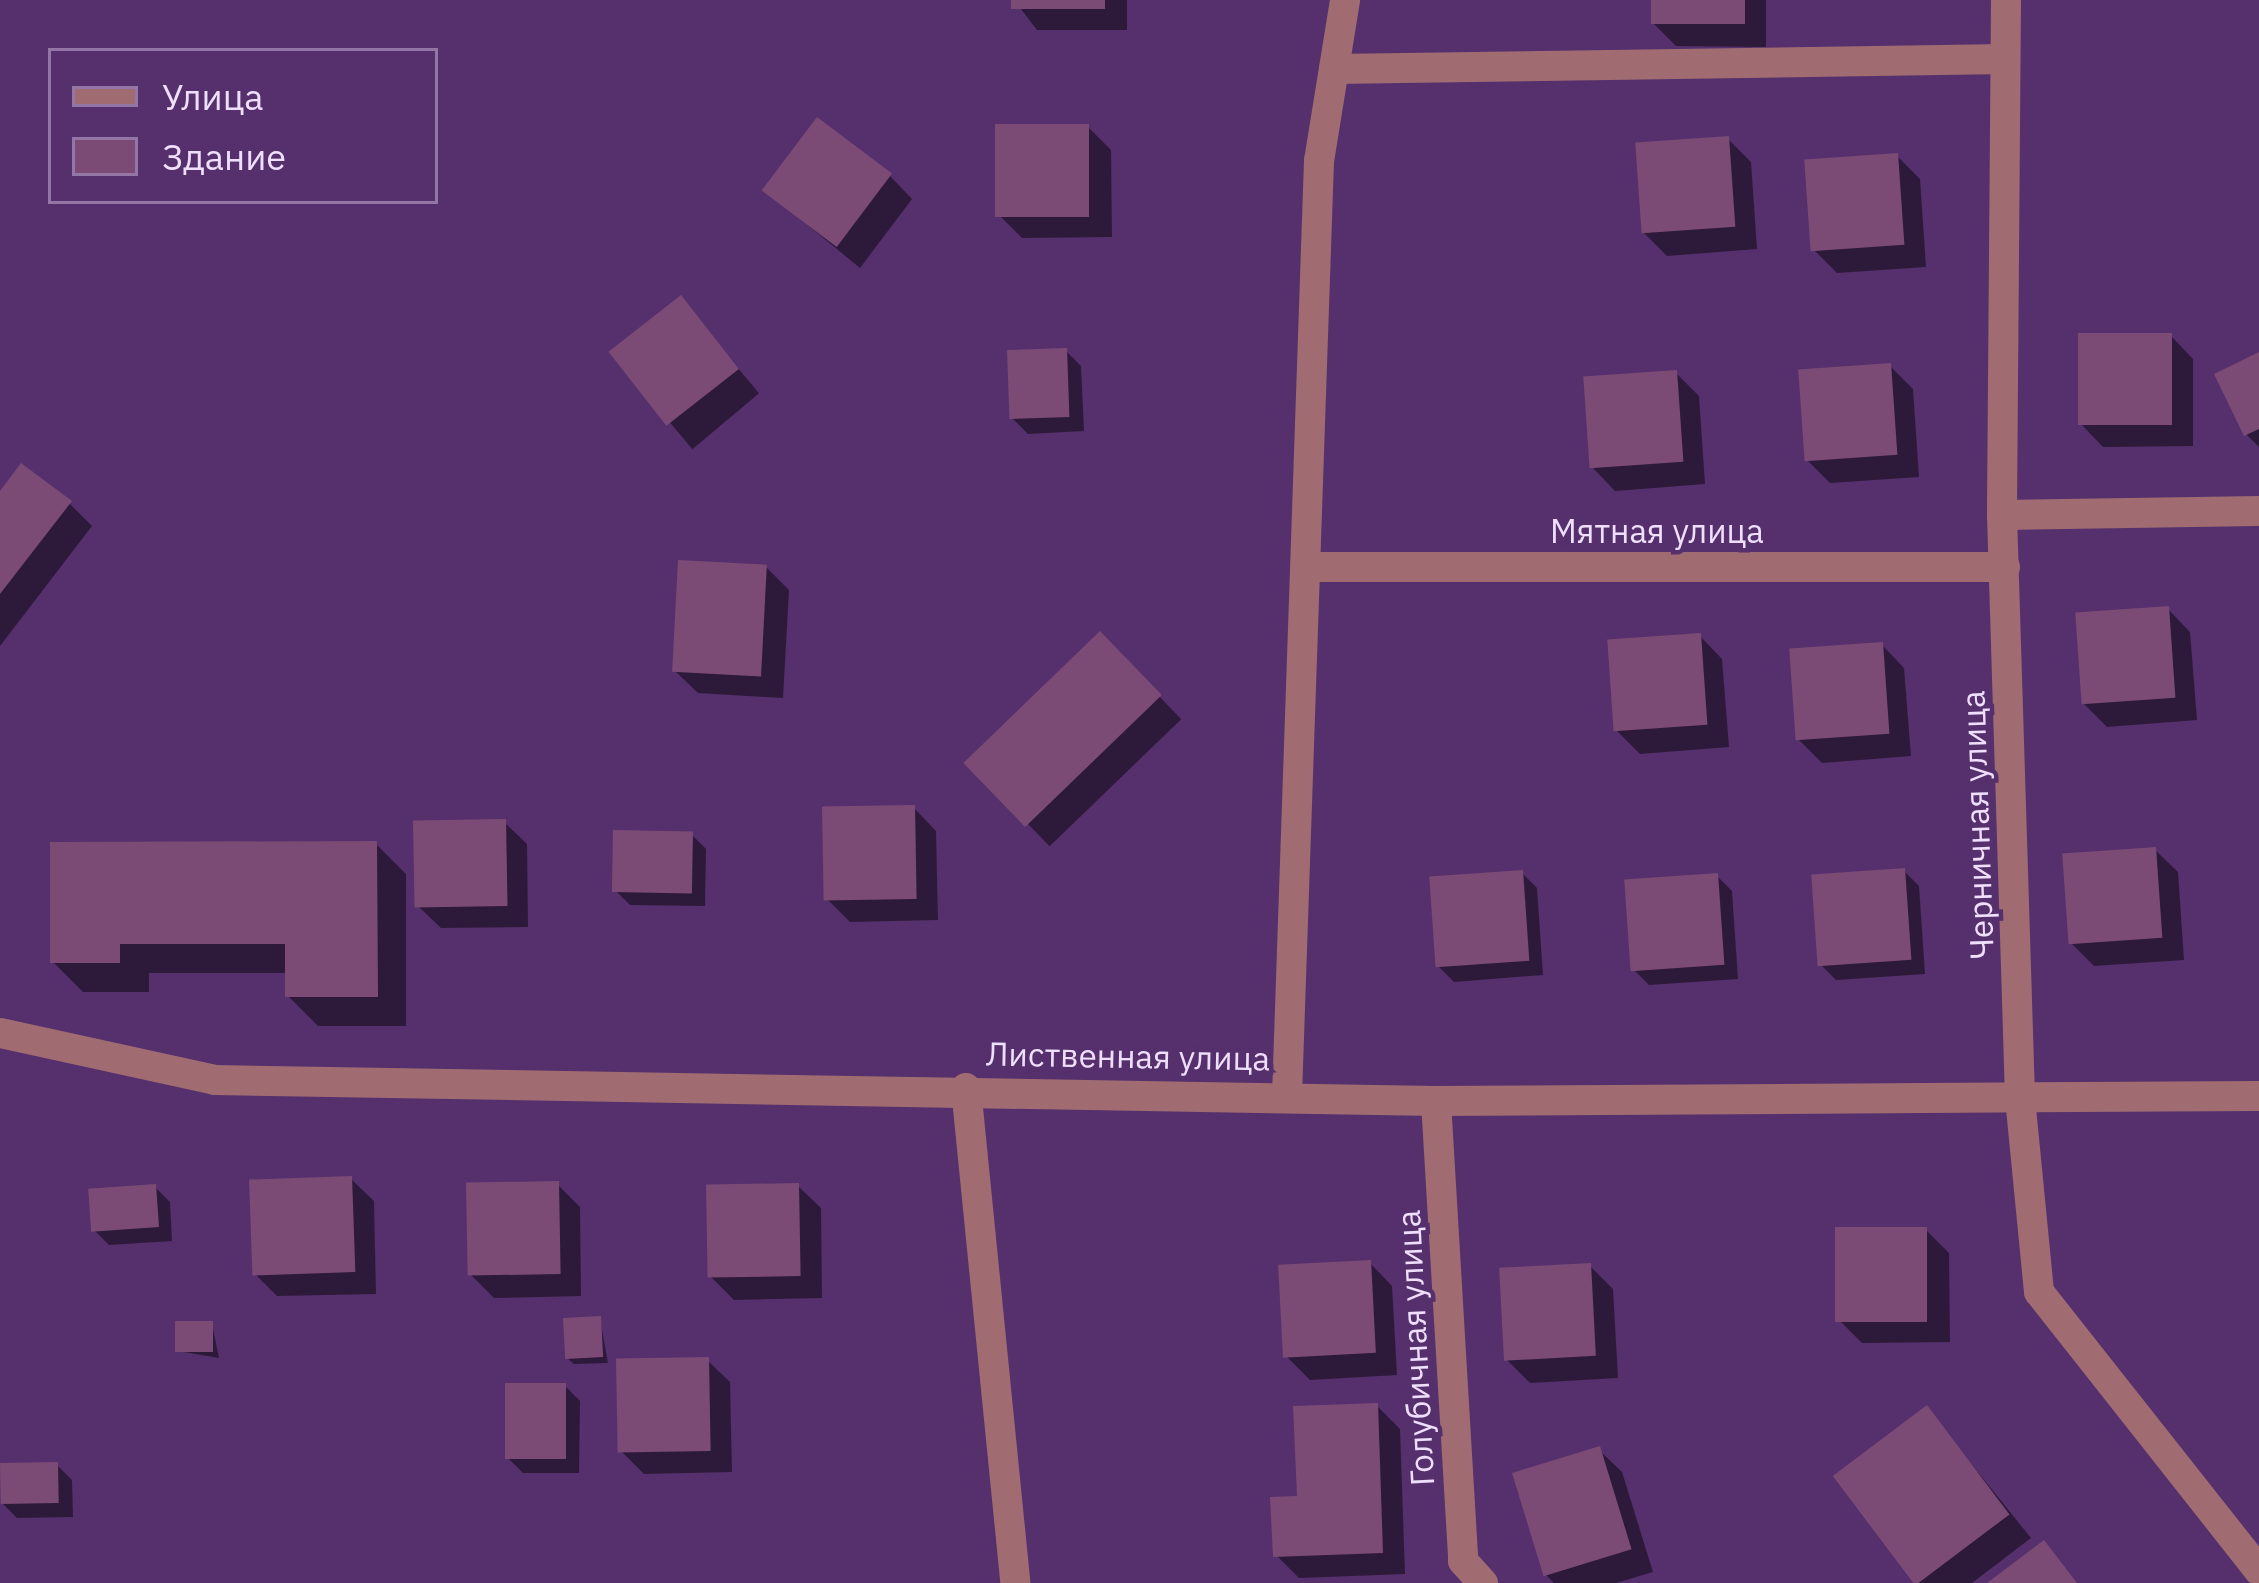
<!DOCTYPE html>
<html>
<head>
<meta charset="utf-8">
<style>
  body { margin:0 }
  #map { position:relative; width:2259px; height:1583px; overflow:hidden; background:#55306c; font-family:"IBM Plex Sans",sans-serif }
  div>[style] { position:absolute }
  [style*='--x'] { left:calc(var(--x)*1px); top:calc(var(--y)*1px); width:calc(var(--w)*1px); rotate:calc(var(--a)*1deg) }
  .shadow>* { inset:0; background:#0007; transform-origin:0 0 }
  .building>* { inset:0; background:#7b4b76; transform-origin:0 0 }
  .minor>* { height:30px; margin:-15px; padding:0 15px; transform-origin:15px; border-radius:15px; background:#a06c72 }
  span { translate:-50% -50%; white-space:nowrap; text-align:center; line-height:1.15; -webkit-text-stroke:9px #55306c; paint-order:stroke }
  .street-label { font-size:33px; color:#efdffc }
  .legend { position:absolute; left:48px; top:48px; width:390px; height:156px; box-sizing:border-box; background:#55306c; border:3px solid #9376a6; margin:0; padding:15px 21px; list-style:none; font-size:36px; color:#efdffc }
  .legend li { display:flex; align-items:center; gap:24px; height:60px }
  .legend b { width:60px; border:3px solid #9376a6 }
</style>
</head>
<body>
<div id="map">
  <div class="shadow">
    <i style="clip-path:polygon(1014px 0,1127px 0,1127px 30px,1037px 30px)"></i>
    <i style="clip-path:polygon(1654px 0,1766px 0,1766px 47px,1676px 46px,1653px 23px)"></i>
    <i style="clip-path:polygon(1088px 127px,1111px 150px,1112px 237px,1022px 238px,999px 215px)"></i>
    <i style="clip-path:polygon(1728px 139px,1751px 162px,1757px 249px,1667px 256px,1644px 233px)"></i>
    <i style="clip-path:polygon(1897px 156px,1920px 179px,1926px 267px,1837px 273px,1814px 250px)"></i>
    <i style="clip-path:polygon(890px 176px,912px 199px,860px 268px,765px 190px)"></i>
    <i style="left:680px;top:299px;width:123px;height:87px;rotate:50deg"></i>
    <i style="clip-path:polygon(2171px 336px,2193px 359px,2193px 446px,2103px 447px,2081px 424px)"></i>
    <i style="clip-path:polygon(1066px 351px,1081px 366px,1084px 431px,1028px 434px,1013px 419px)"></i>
    <i style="clip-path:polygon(2259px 356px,2259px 447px,2246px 434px)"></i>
    <i style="clip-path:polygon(1890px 366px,1913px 389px,1919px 477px,1830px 483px,1807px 460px)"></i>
    <i style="clip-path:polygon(1676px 373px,1699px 396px,1705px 484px,1615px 491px,1593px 468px)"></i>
    <i style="clip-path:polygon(0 495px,70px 504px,92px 526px,0 646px)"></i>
    <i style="clip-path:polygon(766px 567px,789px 590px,783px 698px,698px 693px,675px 671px)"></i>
    <i style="clip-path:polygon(2168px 609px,2190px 632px,2197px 720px,2107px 727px,2084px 704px)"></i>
    <i style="left:1100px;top:635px;width:117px;height:183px;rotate:46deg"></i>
    <i style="clip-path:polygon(1700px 636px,1722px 659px,1729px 747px,1640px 754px,1617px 731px)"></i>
    <i style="clip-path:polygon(1882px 645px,1904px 668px,1911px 756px,1822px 763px,1799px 740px)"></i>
    <i style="clip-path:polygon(914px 808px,936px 831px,938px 920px,850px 922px,827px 899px)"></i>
    <i style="clip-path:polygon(504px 822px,527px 844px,528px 927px,441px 928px,418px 906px)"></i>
    <i style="clip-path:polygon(691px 834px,706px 849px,705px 906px,630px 905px,615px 890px)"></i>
    <i style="clip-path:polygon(376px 844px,406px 874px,406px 1026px,318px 1026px,288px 996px,288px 973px,149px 973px,149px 992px,83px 992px,53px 962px)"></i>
    <i style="clip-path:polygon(2155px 850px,2178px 872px,2184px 960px,2094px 966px,2072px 944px)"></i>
    <i style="clip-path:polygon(1904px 871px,1919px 886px,1925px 974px,1836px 980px,1821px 965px)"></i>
    <i style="clip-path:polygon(1522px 873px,1537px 888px,1543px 975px,1454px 982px,1439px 967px)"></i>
    <i style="clip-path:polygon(1717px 876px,1732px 891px,1738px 979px,1649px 985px,1634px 970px)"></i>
    <i style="clip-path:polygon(351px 1179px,374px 1201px,376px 1294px,277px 1296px,254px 1273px)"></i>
    <i style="clip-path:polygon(557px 1184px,580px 1207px,581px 1296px,494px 1298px,471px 1275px)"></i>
    <i style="clip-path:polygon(798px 1186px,821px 1208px,822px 1298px,734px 1300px,711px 1277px)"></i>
    <i style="clip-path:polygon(155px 1187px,170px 1202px,172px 1241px,109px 1245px,94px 1230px)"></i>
    <i style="clip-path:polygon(1926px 1230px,1949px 1253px,1950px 1342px,1862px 1343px,1839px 1320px)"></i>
    <i style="clip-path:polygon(1370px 1263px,1392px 1286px,1397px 1375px,1310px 1380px,1287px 1357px)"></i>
    <i style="clip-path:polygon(1590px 1266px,1613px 1289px,1618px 1378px,1530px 1383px,1507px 1360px)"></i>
    <i style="clip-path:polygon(600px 1319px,608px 1363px,574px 1364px,567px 1358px)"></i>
    <i style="clip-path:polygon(212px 1324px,219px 1358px,178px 1351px)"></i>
    <i style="clip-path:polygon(707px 1360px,730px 1382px,732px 1472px,644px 1474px,621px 1451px)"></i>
    <i style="clip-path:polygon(565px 1386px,580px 1401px,579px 1473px,523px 1473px,508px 1458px)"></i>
    <i style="clip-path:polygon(1377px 1406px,1400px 1429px,1405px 1574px,1299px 1578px,1276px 1555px,1300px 1499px)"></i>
    <i style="clip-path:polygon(1927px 1409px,2031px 1538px,1972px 1583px,1918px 1583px,1837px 1477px)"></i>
    <i style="clip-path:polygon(1599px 1450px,1622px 1472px,1653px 1572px,1616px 1583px,1554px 1583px,1546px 1575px)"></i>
    <i style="clip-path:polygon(57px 1465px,72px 1480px,73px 1517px,17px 1518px,2px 1503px)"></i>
  </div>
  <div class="building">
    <i style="left:1011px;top:0;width:94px;height:9px"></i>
    <i style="left:1651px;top:0;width:94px;height:24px"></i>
    <i style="left:817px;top:117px;width:94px;height:92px;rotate:37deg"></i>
    <i style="left:995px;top:124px;width:94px;height:93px"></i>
    <i style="left:1729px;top:136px;width:91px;height:94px;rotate:86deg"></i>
    <i style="left:1898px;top:153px;width:92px;height:94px;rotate:86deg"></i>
    <i style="left:681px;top:295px;width:94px;height:92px;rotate:52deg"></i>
    <i style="left:2078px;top:333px;width:94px;height:92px"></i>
    <i style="left:1067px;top:348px;width:69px;height:60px;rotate:88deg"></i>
    <i style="clip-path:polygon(2259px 352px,2259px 429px,2244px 436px,2214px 374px)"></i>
    <i style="left:1891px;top:363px;width:92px;height:93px;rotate:86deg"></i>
    <i style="left:1677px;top:370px;width:92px;height:94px;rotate:86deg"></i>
    <i style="clip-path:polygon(21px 463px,72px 501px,0 594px,0 491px)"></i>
    <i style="left:678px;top:560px;width:89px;height:112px;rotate:3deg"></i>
    <i style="left:2169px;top:606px;width:92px;height:94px;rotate:86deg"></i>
    <i style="left:1100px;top:631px;width:89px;height:190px;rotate:46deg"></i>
    <i style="left:1701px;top:633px;width:92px;height:94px;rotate:86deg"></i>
    <i style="left:1883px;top:642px;width:92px;height:94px;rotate:86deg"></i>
    <i style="left:915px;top:805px;width:94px;height:93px;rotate:89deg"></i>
    <i style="left:506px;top:819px;width:87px;height:93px;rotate:89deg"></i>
    <i style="left:613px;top:830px;width:80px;height:62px;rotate:1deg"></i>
    <i style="clip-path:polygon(377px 841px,378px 997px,285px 997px,285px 944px,120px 944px,120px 963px,50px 963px,50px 842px)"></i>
    <i style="left:2156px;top:847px;width:91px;height:94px;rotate:86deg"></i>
    <i style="left:1905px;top:868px;width:92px;height:94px;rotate:86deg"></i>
    <i style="left:1523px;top:870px;width:91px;height:94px;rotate:86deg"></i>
    <i style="left:1718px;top:873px;width:92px;height:94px;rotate:86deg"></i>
    <i style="left:352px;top:1176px;width:96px;height:103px;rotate:88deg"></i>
    <i style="left:559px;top:1181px;width:93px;height:93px;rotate:89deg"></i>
    <i style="left:799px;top:1183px;width:93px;height:93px;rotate:89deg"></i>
    <i style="left:156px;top:1184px;width:43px;height:68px;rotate:86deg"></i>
    <i style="left:1835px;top:1227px;width:92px;height:95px"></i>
    <i style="left:1371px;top:1260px;width:93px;height:93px;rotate:87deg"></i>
    <i style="left:1591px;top:1263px;width:93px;height:92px;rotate:87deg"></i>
    <i style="left:601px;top:1316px;width:41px;height:38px;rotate:87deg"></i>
    <i style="left:175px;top:1321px;width:38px;height:31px"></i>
    <i style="left:709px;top:1357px;width:94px;height:93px;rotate:89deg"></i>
    <i style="left:505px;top:1383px;width:61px;height:76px"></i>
    <i style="clip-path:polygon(1378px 1403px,1383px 1553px,1273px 1557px,1270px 1497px,1297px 1496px,1293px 1406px)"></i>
    <i style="left:1927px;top:1405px;width:137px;height:118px;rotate:53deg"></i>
    <i style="left:1600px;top:1446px;width:108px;height:92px;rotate:73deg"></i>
    <i style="left:58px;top:1462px;width:41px;height:58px;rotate:89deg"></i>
    <i style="clip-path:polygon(2044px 1540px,2077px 1583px,1987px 1583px)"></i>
  </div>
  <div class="minor">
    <i style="--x:2006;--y:0;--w:515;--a:90.45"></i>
    <i style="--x:2002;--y:515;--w:583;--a:88.23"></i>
    <i style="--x:2020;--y:1098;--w:195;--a:84.4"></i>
    <i style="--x:2039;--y:1292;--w:355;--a:51.7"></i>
    <i style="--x:1334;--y:69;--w:671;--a:-0.85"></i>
    <i style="--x:2002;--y:515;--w:257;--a:-0.9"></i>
    <i style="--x:1308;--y:567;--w:697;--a:0"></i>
    <i style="--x:0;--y:1033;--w:220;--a:12.3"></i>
    <i style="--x:215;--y:1080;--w:1221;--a:0.99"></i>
    <i style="--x:1436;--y:1101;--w:823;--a:-0.35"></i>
    <i style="--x:966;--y:1088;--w:497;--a:84.3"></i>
    <i style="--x:1287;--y:1096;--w:936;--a:-88.04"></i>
    <i style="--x:1319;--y:161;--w:163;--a:-80.8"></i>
    <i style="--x:1436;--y:1101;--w:461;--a:86.6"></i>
    <i style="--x:1463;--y:1561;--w:30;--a:48"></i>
  </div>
  <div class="street-label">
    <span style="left:1657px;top:531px">Мятная улица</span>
    <span style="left:1977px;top:825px;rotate:-92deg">Черничная улица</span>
    <span style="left:1128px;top:1056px;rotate:1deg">Лиственная улица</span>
    <span style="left:1415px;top:1348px;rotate:-93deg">Голубичная улица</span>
  </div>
  <ul class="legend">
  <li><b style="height:15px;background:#a06c72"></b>Улица</li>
  <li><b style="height:33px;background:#7b4b76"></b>Здание</li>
  </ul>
</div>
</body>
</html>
